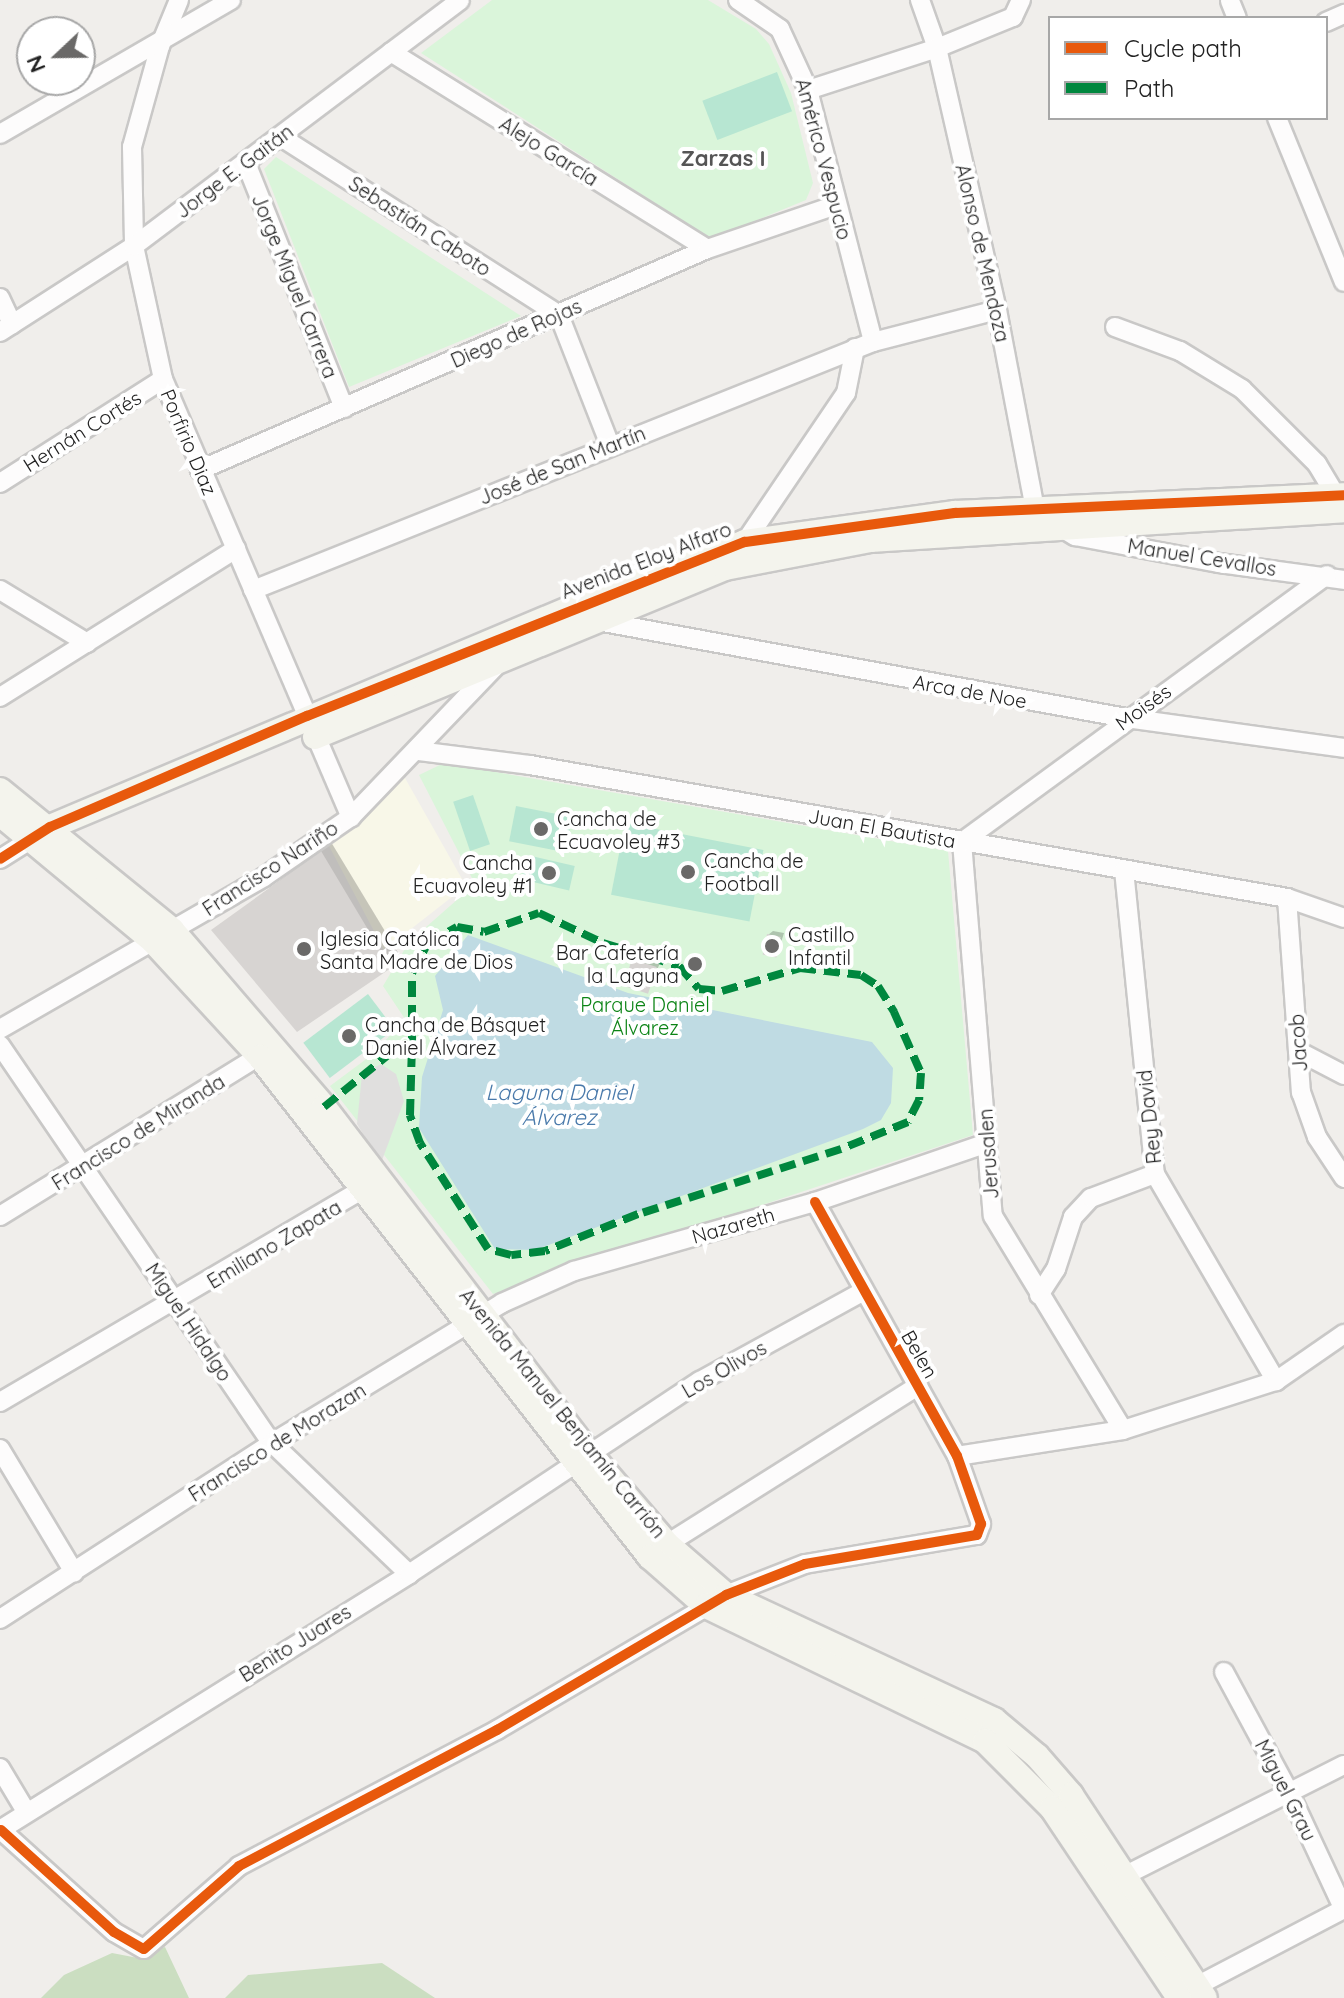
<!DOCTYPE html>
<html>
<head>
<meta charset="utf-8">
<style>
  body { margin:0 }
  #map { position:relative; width:1344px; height:1998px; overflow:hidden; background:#f0eeeb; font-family:Quicksand,sans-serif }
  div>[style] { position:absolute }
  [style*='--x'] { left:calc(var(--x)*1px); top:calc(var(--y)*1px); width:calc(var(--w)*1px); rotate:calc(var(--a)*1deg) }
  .education>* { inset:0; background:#f8f7e8 }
  .forest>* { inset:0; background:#cbdec1 }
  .park>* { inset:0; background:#daf5da }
  .pitch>* { inset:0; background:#b7e6d2; transform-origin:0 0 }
  .parking>* { inset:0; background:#e0dfde }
  .water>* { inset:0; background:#bfdbe3 }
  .shadow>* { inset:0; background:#0003 }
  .building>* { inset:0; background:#d7d4d2; transform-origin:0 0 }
  .roads { filter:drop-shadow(2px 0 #c9c8c7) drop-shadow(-2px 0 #c9c8c7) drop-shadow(0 2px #c9c8c7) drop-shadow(0 -2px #c9c8c7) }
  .street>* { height:18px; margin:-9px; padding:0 9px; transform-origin:9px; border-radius:9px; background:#fdfcfc }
  .secondary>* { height:24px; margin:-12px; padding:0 12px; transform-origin:12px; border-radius:12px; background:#f4f4ed }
  .quiet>* { height:8px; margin-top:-4px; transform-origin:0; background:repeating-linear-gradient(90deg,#00873e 0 16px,transparent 0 24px) }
  .cycleway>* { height:10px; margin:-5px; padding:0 5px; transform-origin:5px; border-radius:5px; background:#e8590c }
  .dots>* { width:22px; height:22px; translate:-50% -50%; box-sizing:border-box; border:4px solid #fff; border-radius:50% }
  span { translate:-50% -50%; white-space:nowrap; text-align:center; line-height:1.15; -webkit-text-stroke:8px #fff; paint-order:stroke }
  .street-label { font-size:20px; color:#222 }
  .poi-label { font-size:20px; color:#222 }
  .left { translate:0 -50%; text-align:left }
  .right { translate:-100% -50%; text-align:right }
  .park-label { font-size:20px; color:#0c8416 }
  .neighbourhood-label { font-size:22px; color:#555; font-weight:700 }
  .water-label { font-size:22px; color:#4a7aab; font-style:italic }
  .legend { position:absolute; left:1048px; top:16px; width:280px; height:104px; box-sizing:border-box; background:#fff; border:2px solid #a7a7a7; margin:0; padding:10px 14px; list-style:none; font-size:24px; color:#222 }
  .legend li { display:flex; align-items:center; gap:16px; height:40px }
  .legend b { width:40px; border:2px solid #a7a7a7 }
  .north { position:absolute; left:16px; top:16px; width:80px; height:80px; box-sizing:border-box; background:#fff; border:2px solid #a7a7a7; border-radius:50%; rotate:248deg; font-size:22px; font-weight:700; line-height:32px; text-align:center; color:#222 }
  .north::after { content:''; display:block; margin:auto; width:28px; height:36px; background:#6a6968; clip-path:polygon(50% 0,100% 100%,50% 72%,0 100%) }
</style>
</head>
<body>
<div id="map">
  <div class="education">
    <i style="clip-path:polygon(405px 778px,466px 886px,384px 950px,329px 846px)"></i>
  </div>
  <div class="forest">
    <i style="clip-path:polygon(165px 1947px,189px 1998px,41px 1998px,64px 1975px,112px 1953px,138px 1958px)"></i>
    <i style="clip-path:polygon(382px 1963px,435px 1998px,225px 1998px,248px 1975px)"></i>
  </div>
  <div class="park">
    <i style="clip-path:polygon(492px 0,708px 0,756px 29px,769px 44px,791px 93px,813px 183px,806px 200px,711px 239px,421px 53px)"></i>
    <i style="clip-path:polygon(276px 157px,521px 316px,349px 387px,264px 169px)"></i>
    <i style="clip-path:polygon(444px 763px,948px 851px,973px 1135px,493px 1294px,330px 1086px,373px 1054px,405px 1019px,383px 986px,409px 942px,475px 884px,419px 775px)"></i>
  </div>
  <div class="pitch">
    <i style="left:777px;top:72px;width:42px;height:80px;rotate:69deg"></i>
    <i style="left:473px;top:795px;width:52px;height:21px;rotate:71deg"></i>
    <i style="left:516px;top:806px;width:57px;height:36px;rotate:11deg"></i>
    <i style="left:625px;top:823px;width:141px;height:73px;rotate:11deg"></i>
    <i style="left:527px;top:855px;width:49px;height:25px;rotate:13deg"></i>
    <i style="left:368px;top:994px;width:44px;height:81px;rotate:53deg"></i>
  </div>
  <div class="parking">
    <i style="clip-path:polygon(381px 1064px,396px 1074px,404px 1101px,381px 1163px,357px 1124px,362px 1074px)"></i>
  </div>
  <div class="water">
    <i style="clip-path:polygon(468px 935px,628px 993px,872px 1042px,893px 1068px,891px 1103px,881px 1120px,863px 1129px,535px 1250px,495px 1249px,419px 1128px,422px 1077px,443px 1010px,435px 976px)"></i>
  </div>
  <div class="shadow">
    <i style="clip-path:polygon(331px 842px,400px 956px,297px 1029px,214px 930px)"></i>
    <i style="clip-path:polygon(773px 931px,784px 933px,777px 955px,768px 935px)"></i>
    <i style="clip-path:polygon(638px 956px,660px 963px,648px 991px,633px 960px)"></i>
  </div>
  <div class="building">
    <i style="clip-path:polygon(321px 851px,391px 968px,297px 1032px,211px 930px)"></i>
    <i style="left:767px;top:934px;width:14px;height:21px;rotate:12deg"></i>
    <i style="left:632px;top:959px;width:26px;height:28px;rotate:18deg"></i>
  </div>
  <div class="roads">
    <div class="street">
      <i style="--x:179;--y:0;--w:50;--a:112.4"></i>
      <i style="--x:160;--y:46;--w:105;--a:105.5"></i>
      <i style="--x:132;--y:147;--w:99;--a:88.8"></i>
      <i style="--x:134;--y:246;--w:136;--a:77.7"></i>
      <i style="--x:163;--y:379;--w:477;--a:66.8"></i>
      <i style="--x:738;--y:0;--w:51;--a:34.6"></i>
      <i style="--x:780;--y:29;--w:67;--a:65.3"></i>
      <i style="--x:808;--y:90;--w:260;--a:75.5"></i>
      <i style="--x:920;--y:0;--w:51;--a:70.5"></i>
      <i style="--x:937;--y:48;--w:269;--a:77.1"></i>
      <i style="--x:997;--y:310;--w:204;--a:79.2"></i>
      <i style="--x:1230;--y:1;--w:18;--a:68"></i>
      <i style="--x:1326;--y:22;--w:20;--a:-24"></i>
      <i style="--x:391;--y:52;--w:372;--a:31.9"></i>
      <i style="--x:808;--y:90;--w:136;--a:-18"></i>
      <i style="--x:937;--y:48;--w:82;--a:-22.2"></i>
      <i style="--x:1013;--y:17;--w:19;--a:-65"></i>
      <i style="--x:1277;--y:118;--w:177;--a:67.8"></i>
      <i style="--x:0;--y:134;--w:267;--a:-30.1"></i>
      <i style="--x:281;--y:137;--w:330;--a:32.6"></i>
      <i style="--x:559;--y:315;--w:140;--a:68.6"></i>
      <i style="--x:246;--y:163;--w:264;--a:68.2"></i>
      <i style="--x:0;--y:298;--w:29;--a:65"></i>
      <i style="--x:1115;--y:327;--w:69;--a:20.3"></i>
      <i style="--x:1180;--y:351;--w:73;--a:31.5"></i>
      <i style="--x:1242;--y:389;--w:106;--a:45"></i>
      <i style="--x:1317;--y:464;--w:47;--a:59"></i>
      <i style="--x:0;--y:332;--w:159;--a:-32.7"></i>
      <i style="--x:134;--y:246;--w:408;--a:-37"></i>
      <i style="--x:200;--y:470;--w:553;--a:-23.55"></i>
      <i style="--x:707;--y:249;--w:136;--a:-18.8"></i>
      <i style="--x:0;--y:483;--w:193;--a:-32.5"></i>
      <i style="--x:1065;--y:530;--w:12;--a:31"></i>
      <i style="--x:1075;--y:536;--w:147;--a:10.6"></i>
      <i style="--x:1219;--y:563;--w:126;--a:7.7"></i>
      <i style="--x:745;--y:542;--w:180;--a:-55.9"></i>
      <i style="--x:846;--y:393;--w:46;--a:-78.7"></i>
      <i style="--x:0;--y:590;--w:102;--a:31.3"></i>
      <i style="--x:253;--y:590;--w:668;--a:-21.8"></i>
      <i style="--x:873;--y:342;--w:128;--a:-14.5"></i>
      <i style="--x:598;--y:621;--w:537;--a:10.41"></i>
      <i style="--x:1126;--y:718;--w:220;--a:7.8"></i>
      <i style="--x:0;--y:697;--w:279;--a:-32.1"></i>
      <i style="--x:418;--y:751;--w:113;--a:7.1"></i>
      <i style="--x:530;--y:765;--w:769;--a:9.96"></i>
      <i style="--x:1287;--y:898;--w:60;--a:19.3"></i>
      <i style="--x:962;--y:842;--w:375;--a:85.3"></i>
      <i style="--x:993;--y:1216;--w:250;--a:58.7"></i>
      <i style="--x:962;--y:842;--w:452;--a:-36.2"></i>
      <i style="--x:0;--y:859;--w:45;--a:-32.3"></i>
      <i style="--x:1124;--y:870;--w:306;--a:84.2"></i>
      <i style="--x:1155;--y:1174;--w:240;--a:59.7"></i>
      <i style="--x:1287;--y:898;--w:195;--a:85.9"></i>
      <i style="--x:1301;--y:1092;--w:48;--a:70.4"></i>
      <i style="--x:1317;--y:1137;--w:49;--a:56.6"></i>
      <i style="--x:0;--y:1029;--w:305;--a:-29.9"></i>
      <i style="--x:264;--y:877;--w:106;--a:-34.6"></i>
      <i style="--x:351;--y:817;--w:211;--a:-46.2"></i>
      <i style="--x:0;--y:1045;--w:482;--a:55.7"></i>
      <i style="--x:272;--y:1443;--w:190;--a:43.7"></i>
      <i style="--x:1298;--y:1051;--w:52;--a:27.6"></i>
      <i style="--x:0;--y:1216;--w:316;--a:-31.7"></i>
      <i style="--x:1039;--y:1295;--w:31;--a:-57"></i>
      <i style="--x:1056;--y:1269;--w:55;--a:-71.9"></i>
      <i style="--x:1073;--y:1217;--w:26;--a:-47"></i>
      <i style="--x:1091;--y:1198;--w:68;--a:-20.6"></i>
      <i style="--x:0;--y:1402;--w:433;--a:-30.4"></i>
      <i style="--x:0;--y:1449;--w:144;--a:59"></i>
      <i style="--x:957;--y:1456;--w:168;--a:-8.9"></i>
      <i style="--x:1123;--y:1430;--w:161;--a:-17.8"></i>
      <i style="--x:1276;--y:1381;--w:83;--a:-34.7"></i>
      <i style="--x:667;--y:1544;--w:297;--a:-32.2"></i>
      <i style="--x:0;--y:1619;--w:324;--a:-32.9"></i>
      <i style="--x:272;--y:1443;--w:269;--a:-31.3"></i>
      <i style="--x:502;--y:1303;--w:79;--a:-24"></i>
      <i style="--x:574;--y:1271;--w:251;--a:-16"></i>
      <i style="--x:815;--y:1202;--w:182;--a:-18.9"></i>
      <i style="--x:1224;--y:1672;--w:139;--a:61.6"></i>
      <i style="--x:1290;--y:1794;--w:128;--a:65"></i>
      <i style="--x:0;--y:1768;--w:52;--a:59"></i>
      <i style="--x:0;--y:1830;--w:483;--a:-32"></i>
      <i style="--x:409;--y:1574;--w:349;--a:-33.6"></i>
      <i style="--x:700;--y:1381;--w:185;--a:-28.8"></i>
      <i style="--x:1;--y:1830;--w:152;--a:42.1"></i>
      <i style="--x:114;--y:1932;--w:34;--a:30"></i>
      <i style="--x:144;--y:1949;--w:126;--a:-41.1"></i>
      <i style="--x:239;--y:1866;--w:292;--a:-27.8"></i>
      <i style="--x:497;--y:1730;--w:266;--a:-30.5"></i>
      <i style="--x:726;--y:1595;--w:85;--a:-21.4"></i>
      <i style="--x:805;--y:1564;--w:174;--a:-9.6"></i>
      <i style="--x:977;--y:1535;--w:12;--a:-70"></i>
      <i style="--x:981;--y:1524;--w:72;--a:-109.4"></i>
      <i style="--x:957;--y:1456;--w:291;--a:-119.2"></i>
      <i style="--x:1116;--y:1880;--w:255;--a:-26.8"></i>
      <i style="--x:1187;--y:1991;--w:177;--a:-27.6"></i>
    </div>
    <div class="secondary">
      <i style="--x:315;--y:737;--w:443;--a:-22.4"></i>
      <i style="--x:725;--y:568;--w:148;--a:-10.9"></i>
      <i style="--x:870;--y:540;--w:475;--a:-3.6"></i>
      <i style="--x:0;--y:790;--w:222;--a:39.1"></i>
      <i style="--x:172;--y:930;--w:233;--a:49.3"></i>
      <i style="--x:324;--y:1107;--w:436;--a:52.6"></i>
      <i style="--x:589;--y:1453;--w:120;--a:49.4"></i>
      <i style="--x:667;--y:1544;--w:78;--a:40.8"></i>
      <i style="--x:726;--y:1595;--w:296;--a:25"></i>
      <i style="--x:994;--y:1720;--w:56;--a:39.9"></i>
      <i style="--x:1037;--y:1756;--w:52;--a:48.9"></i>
      <i style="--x:1071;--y:1795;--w:243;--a:56.6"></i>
      <i style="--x:0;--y:814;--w:199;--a:39.7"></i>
      <i style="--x:153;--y:941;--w:158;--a:47.3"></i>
      <i style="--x:260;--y:1057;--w:634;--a:52.05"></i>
      <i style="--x:650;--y:1557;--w:74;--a:41.2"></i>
      <i style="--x:706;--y:1606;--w:310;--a:25.8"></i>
      <i style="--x:985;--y:1741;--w:95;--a:45"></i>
      <i style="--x:1052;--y:1808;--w:229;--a:56.2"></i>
      <i style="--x:50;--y:827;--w:599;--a:-22.8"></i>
      <i style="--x:602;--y:595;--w:153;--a:-20.3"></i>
      <i style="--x:745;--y:542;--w:212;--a:-7.9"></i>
      <i style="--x:955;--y:513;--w:389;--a:-2.6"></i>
    </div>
  </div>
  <div class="quiet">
    <i style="--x:324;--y:1107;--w:82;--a:-39.1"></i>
    <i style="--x:388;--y:1055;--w:26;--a:-23"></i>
    <i style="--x:412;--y:1045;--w:72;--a:-90"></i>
    <i style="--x:412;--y:973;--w:34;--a:-62"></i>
    <i style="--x:428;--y:943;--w:33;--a:-29"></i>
    <i style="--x:457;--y:927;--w:27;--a:10"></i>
    <i style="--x:484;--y:932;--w:58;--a:-19.1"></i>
    <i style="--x:539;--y:913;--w:71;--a:25.1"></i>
    <i style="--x:603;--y:943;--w:79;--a:16.8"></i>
    <i style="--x:679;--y:966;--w:30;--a:49"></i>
    <i style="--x:699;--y:989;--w:23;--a:5"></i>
    <i style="--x:722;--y:991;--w:81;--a:-16.4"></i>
    <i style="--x:800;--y:968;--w:61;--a:6.5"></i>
    <i style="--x:861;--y:975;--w:20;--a:33"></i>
    <i style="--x:878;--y:986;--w:31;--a:58"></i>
    <i style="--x:894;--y:1012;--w:67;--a:66.1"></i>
    <i style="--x:921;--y:1073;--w:27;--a:94"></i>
    <i style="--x:919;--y:1100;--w:25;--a:117"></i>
    <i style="--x:908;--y:1122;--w:72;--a:158.1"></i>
    <i style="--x:841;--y:1149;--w:213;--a:162.2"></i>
    <i style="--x:638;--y:1214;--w:100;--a:158.3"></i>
    <i style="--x:545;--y:1251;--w:34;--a:173"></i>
    <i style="--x:511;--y:1255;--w:24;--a:-165"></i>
    <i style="--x:488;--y:1249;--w:126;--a:-122.7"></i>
    <i style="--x:420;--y:1143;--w:30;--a:-110"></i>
    <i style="--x:410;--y:1115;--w:70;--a:-88.4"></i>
  </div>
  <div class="cycleway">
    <i style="--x:0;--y:859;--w:59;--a:-32.6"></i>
    <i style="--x:50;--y:827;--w:280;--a:-23.4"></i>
    <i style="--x:307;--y:716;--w:471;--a:-21.7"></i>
    <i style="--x:745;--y:542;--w:212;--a:-7.9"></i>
    <i style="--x:955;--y:513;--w:389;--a:-2.6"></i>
    <i style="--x:1;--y:1830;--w:152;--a:42.1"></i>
    <i style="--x:114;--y:1932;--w:34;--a:30"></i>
    <i style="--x:144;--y:1949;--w:126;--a:-41.1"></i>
    <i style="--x:239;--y:1866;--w:292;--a:-27.8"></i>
    <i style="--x:497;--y:1730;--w:266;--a:-30.5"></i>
    <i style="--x:726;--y:1595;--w:85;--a:-21.4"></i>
    <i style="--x:805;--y:1564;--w:174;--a:-9.6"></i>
    <i style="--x:977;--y:1535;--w:12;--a:-70"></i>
    <i style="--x:981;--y:1524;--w:72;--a:-109.4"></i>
    <i style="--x:957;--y:1456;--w:291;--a:-119.2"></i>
  </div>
  <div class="dots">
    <i style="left:541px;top:829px;background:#6a6968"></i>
    <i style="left:688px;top:872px;background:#6a6968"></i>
    <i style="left:549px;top:873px;background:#6a6968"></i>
    <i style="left:772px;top:946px;background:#6a6968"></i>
    <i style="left:304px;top:949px;background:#6a6968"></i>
    <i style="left:695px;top:964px;background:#6a6968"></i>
    <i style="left:349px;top:1036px;background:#6a6968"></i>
  </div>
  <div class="street-label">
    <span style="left:549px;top:151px;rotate:32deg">Alejo García</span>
    <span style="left:824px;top:159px;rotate:75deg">Américo Vespucio</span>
    <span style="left:234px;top:171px;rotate:-37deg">Jorge E. Gaitán</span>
    <span style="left:420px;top:226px;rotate:33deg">Sebastián Caboto</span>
    <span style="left:983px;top:253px;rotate:77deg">Alonso de Mendoza</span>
    <span style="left:295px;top:286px;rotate:68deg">Jorge Miguel Carrera</span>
    <span style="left:516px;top:333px;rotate:-24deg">Diego de Rojas</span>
    <span style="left:82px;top:431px;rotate:-32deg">Hernán Cortés</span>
    <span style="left:189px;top:442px;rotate:67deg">Porfirio Diaz</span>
    <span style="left:562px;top:465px;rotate:-22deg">José de San Martín</span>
    <span style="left:1202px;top:557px;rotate:9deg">Manuel Cevallos</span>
    <span style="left:646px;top:560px;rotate:-21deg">Avenida Eloy Alfaro</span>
    <span style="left:970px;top:691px;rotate:10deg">Arca de Noe</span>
    <span style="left:1143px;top:707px;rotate:-36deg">Moisés</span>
    <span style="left:882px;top:828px;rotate:10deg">Juan El Bautista</span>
    <span style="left:270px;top:868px;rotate:-33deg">Francisco Nariño</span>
    <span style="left:1298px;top:1043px;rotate:-94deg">Jacob</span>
    <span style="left:1149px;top:1117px;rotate:-96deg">Rey David</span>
    <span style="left:138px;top:1132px;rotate:-32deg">Francisco de Miranda</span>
    <span style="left:988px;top:1154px;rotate:-94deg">Jerusalen</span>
    <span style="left:733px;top:1225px;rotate:-16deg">Nazareth</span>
    <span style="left:274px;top:1244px;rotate:-31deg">Emiliano Zapata</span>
    <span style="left:189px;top:1322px;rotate:56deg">Miguel Hidalgo</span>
    <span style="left:920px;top:1354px;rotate:60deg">Belen</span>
    <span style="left:724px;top:1369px;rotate:-30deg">Los Olivos</span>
    <span style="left:563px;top:1413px;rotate:51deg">Avenida Manuel Benjamín Carrión</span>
    <span style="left:277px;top:1442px;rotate:-32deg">Francisco de Morazan</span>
    <span style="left:295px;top:1643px;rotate:-32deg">Benito Juares</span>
    <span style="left:1286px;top:1790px;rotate:63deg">Miguel Grau</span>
  </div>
  <div class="poi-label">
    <span class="left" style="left:557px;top:830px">Cancha de<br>Ecuavoley #3</span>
    <span class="left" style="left:704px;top:872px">Cancha de<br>Football</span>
    <span class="right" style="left:533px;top:874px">Cancha<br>Ecuavoley #1</span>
    <span class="left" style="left:788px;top:946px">Castillo<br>Infantil</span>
    <span class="left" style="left:320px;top:950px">Iglesia Católica<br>Santa Madre de Dios</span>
    <span class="right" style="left:679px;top:964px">Bar Cafetería<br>la Laguna</span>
    <span class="left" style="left:365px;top:1036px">Cancha de Básquet<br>Daniel Álvarez</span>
  </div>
  <div class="park-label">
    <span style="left:645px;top:1016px">Parque Daniel<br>Álvarez</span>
  </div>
  <div class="neighbourhood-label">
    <span style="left:723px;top:159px">Zarzas I</span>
  </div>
  <div class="water-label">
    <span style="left:559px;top:1105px">Laguna Daniel<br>Álvarez</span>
  </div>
  <ul class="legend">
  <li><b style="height:10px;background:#e8590c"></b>Cycle path</li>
  <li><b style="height:10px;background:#00873e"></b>Path</li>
  </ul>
  <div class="north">N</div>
</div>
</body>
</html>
